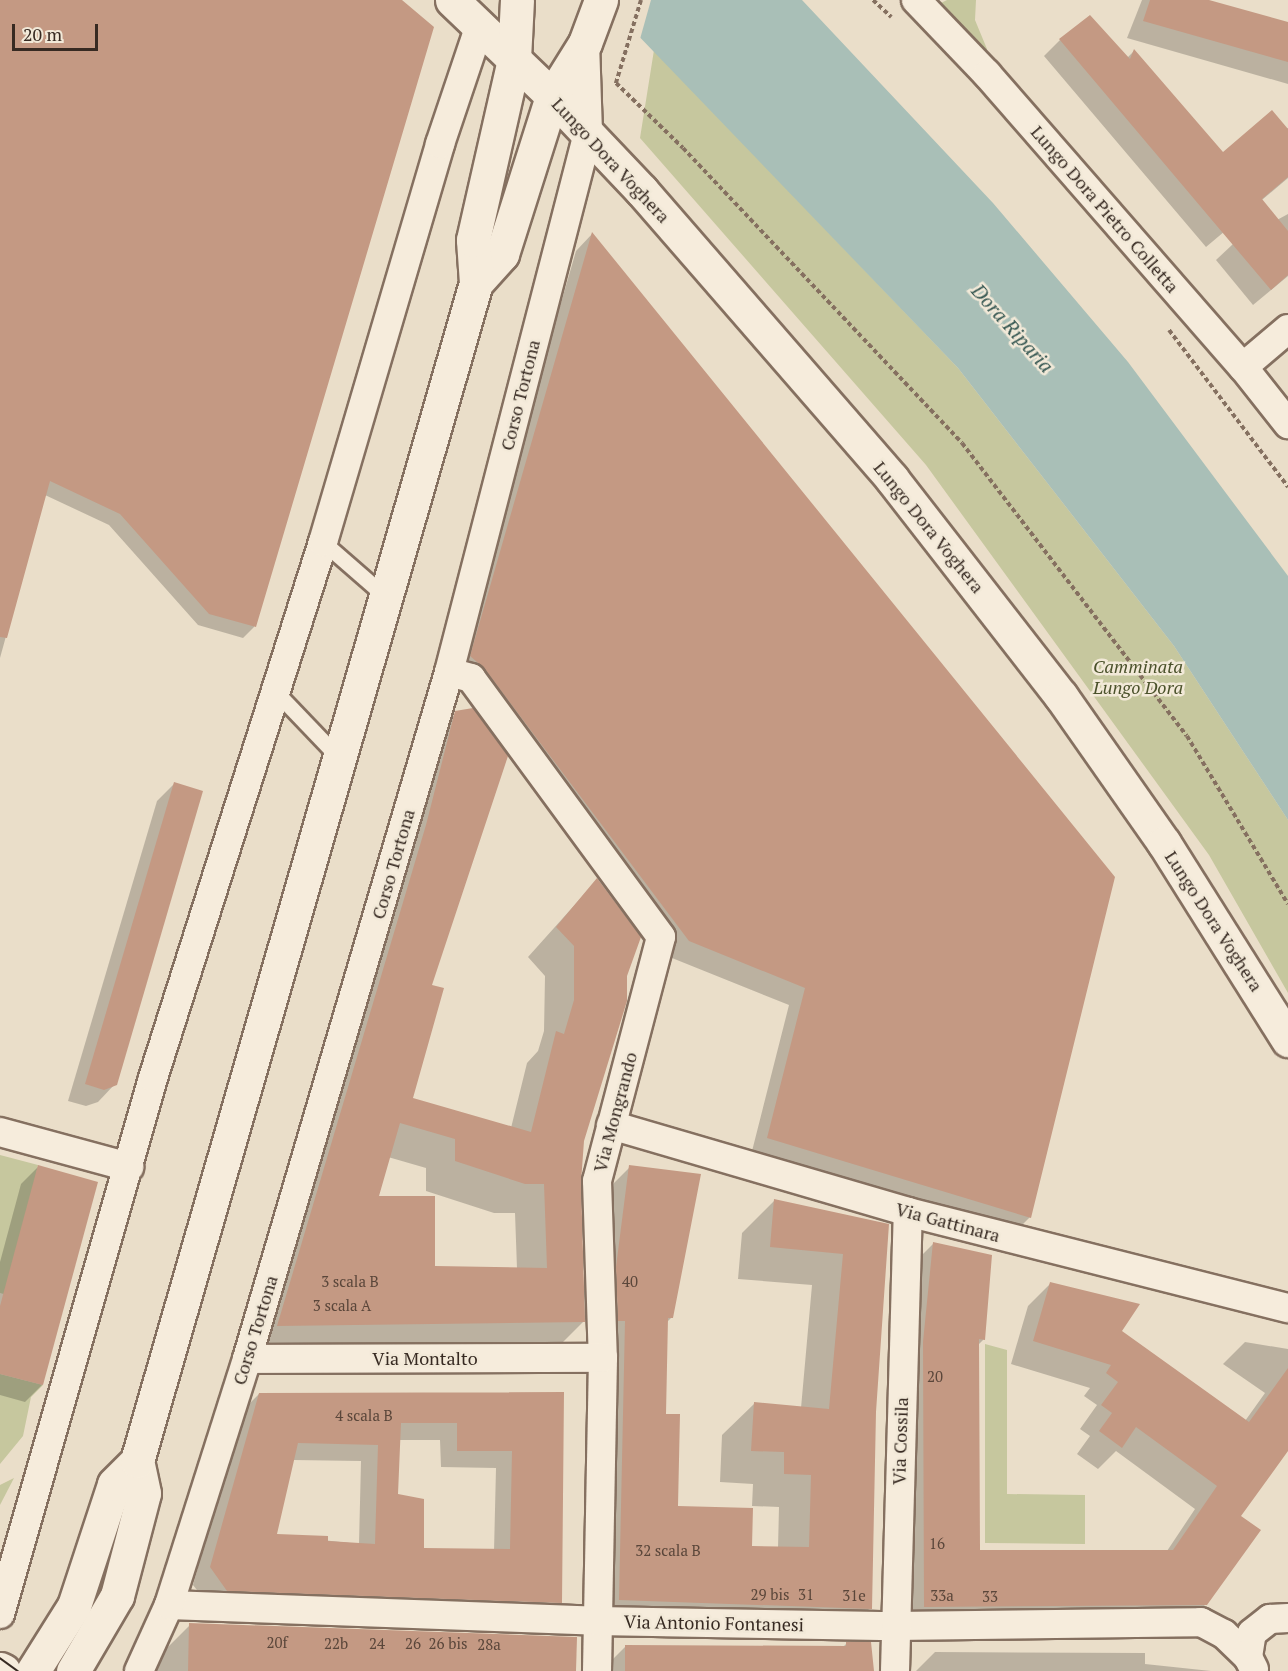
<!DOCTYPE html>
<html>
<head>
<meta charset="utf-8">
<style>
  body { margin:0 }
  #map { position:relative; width:1288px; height:1671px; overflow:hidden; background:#eadec9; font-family:"PT Serif",serif }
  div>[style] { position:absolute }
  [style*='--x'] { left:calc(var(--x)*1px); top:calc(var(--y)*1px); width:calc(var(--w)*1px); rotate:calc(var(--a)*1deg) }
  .green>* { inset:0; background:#c6c79e }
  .water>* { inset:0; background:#a9bfb7 }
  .pier>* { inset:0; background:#eadec9 }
  .shadow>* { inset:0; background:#0003 }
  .building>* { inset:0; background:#c49983 }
  .path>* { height:4px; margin-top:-2px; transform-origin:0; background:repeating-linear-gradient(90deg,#857060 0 4.5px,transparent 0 7.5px) }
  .roads { filter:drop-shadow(2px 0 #857060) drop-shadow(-2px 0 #857060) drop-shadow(0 2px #857060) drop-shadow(0 -2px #857060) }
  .service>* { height:15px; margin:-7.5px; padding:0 7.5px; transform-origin:7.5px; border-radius:7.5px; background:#f6ecdc }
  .minor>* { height:28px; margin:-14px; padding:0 14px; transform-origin:14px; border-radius:14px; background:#f6ecdc }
  .tertiary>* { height:33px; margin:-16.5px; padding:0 16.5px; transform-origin:16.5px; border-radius:16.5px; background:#f6ecdc }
  .secondary>* { height:33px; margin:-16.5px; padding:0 16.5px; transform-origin:16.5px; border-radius:16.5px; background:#f6ecdc }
  .tram>* { height:1.5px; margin:-0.75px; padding:0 0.75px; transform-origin:0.75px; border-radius:0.75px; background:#372a22 }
  span { translate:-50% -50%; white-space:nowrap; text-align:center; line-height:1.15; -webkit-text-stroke:5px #f2e9d8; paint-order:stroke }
  .number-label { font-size:15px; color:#5a463a }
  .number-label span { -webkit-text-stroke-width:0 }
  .street-label { font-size:18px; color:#372a22 }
  .park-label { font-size:18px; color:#4a512a; font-style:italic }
  .water-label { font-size:20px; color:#335550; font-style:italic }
  .scale { position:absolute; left:12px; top:24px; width:86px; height:27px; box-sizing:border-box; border:3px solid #372a22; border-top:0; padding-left:8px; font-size:18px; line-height:21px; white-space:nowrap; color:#372a22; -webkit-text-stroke:4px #f2e9d8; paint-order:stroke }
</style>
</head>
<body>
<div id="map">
  <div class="green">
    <i style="clip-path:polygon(947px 0,976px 0,975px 20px,987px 49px,976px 63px,939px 4px)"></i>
    <i style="clip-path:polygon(654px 50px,958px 368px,1174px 646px,1288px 820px,1288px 993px,1209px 855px,926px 465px,640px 138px)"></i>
    <i style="clip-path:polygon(0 1155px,38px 1165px,11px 1296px,0 1293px)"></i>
    <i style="clip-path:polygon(985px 1344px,1007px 1350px,1007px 1494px,1085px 1495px,1085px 1544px,985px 1543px)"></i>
    <i style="clip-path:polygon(0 1374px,43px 1385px,31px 1397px,23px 1436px,0 1464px)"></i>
    <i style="clip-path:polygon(14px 1478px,0 1505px,0 1485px)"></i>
  </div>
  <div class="water">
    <i style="clip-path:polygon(604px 0,802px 0,993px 203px,1128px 362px,1288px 576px,1288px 820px,1174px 646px,958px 368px)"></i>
  </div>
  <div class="pier">
    <i style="clip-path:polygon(601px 0,651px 0,640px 39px,602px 2px)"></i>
  </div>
  <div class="shadow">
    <i style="clip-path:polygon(0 0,400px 0,254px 627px,243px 638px,198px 625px,109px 525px,45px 495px,0 658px)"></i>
    <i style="clip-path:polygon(1142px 0,1203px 0,1288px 23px,1288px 84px,1127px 38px)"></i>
    <i style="clip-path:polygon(1060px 40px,1127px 58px,1134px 51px,1222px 154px,1288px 128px,1288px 178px,1206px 247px,1044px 56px)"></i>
    <i style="clip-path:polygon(1288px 214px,1288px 276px,1253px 305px,1216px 260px,1233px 244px)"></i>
    <i style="clip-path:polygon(592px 234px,1030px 1217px,1013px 1234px,751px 1155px,789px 1005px,672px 958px,467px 685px,454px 673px,576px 251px)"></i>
    <i style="clip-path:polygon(evenodd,456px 713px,430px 986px,412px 1099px,511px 1128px,527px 1063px,538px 1051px,544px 1031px,545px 976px,528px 957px,597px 880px,625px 975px,582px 1141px,579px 1182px,583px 1300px,598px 1199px,630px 1167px,672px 1317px,667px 1322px,665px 1416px,676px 1507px,750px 1547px,778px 1548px,779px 1507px,752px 1506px,753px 1484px,720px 1482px,722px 1435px,755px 1403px,801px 1408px,812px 1285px,738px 1279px,742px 1233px,774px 1201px,887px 1225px,875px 1412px,870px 1608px,838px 1641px,587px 1632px,594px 1353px,587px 1353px,586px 1319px,554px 1351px,248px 1355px,426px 743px,456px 713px,388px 1157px,426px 1168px,426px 1191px,494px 1213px,515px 1213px,517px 1269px,433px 1268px,377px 1197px,388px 1157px)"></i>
    <i style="clip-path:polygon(174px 784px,115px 1084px,98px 1102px,86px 1106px,68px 1101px,157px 801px)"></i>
    <i style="clip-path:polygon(38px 1167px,42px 1385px,25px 1402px,0 1395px,0 1262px,21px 1184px)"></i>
    <i style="clip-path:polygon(934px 1243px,984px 1339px,978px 1345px,978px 1552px,1167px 1551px,1195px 1509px,1116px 1451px,1098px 1469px,1077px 1454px,1090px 1436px,1080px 1429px,1097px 1405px,1084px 1396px,1090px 1388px,1011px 1364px,1028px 1306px,1050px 1284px,1245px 1421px,1265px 1393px,1223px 1364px,1245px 1342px,1288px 1349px,1288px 1449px,1239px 1517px,1206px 1604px,1183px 1627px,902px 1629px,911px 1266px)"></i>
    <i style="clip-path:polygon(evenodd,563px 1393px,561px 1603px,544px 1620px,210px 1607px,193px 1585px,242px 1411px,259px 1394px,563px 1393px,399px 1440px,440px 1440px,441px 1467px,496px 1468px,494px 1551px,422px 1549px,397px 1495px,399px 1440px,563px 1393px,293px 1460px,361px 1461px,359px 1544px,276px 1535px,293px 1460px)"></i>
    <i style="clip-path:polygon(190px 1625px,575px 1671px,157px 1671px,158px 1657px)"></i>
    <i style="clip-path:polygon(847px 1643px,870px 1644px,873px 1671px,601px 1671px,625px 1647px,842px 1648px)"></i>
    <i style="clip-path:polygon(935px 1652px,1145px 1653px,1145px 1664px,1211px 1671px,916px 1671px)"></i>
  </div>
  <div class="building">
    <i style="clip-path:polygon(0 0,402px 0,434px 27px,256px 627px,209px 614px,120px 514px,50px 481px,7px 638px,0 637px)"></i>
    <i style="clip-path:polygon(1150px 0,1209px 0,1288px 22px,1288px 62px,1143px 21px)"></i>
    <i style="clip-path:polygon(1090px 15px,1130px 59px,1134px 49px,1223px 152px,1272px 110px,1288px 129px,1288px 177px,1262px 199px,1288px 231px,1288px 275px,1271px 290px,1059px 39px)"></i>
    <i style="clip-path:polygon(592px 232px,1115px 877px,1031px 1218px,767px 1138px,805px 988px,689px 941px,484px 668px,470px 656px)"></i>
    <i style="clip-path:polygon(evenodd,473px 708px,508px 756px,432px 985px,444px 988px,413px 1098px,531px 1132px,556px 1031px,564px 1034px,574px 1000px,574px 946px,556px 927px,597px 878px,641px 937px,627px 976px,627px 1001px,584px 1141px,581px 1182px,585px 1322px,277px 1326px,426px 825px,455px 711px,473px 708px,400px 1123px,455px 1139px,455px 1161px,525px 1184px,544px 1184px,547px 1268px,435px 1266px,435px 1196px,379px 1196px,400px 1123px)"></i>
    <i style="clip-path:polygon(174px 782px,203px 791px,117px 1085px,104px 1090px,85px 1084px)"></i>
    <i style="clip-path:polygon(38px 1165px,98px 1182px,43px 1385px,0 1374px,0 1306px)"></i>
    <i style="clip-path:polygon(629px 1165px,701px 1174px,673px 1318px,668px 1318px,666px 1414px,680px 1414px,678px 1506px,753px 1508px,752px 1546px,809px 1547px,811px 1475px,784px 1474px,784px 1452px,751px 1451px,754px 1402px,829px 1409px,843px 1254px,770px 1247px,774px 1199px,889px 1224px,876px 1412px,872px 1609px,619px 1600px,625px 1321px,618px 1321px,616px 1267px)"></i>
    <i style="clip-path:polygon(933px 1242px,992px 1255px,985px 1340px,979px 1339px,980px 1550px,1173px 1550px,1217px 1486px,1136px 1427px,1122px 1448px,1099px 1431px,1112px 1413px,1101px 1405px,1118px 1382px,1106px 1373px,1111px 1365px,1033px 1341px,1050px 1282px,1140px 1304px,1122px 1331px,1249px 1422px,1288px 1368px,1288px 1451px,1241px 1516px,1261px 1530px,1207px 1605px,924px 1607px,923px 1342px)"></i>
    <i style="clip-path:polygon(evenodd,564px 1392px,562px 1603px,227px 1591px,210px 1567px,259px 1393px,564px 1392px,401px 1423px,457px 1423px,457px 1451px,512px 1451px,510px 1549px,424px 1548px,424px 1499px,398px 1494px,401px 1423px,564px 1392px,298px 1443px,378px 1445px,375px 1544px,328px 1541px,328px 1536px,277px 1534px,298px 1443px)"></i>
    <i style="clip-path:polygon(189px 1623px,577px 1637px,576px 1671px,188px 1671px)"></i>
    <i style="clip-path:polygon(846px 1642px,871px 1642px,874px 1671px,625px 1671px,625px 1645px,846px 1646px)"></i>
  </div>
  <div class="path">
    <i style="--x:641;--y:0;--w:87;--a:106.8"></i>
    <i style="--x:616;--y:83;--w:93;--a:44.1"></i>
    <i style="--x:683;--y:148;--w:406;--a:46.6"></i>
    <i style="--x:962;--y:443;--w:369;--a:52.5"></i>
    <i style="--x:1187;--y:736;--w:196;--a:59"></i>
    <i style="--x:873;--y:0;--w:25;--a:43"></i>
    <i style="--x:1169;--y:330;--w:197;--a:52.8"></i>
  </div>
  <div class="roads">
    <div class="service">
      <i style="--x:323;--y:542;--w:84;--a:41.1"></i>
      <i style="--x:276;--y:692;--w:93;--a:46.3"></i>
    </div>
    <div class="minor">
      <i style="--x:916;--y:0;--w:103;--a:46.2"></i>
      <i style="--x:987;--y:74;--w:389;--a:48.9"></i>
      <i style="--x:1243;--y:367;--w:73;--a:51.7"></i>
      <i style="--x:1243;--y:367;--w:59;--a:-40.2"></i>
      <i style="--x:449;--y:672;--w:23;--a:15"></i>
      <i style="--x:471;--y:678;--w:321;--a:53.7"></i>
      <i style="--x:661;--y:937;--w:252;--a:104.7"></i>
      <i style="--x:597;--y:1181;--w:177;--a:88.1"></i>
      <i style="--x:603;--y:1358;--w:313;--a:91.1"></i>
      <i style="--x:611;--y:1125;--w:309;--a:16.3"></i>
      <i style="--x:908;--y:1212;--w:392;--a:14.2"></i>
      <i style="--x:0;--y:1132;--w:134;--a:15.2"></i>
      <i style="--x:247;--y:1359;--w:356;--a:-0.2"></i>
      <i style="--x:169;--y:1605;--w:428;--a:2.1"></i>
      <i style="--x:597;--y:1621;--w:298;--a:1"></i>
      <i style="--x:895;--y:1626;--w:306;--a:-0.7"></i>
      <i style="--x:1201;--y:1622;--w:26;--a:28"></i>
      <i style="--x:1224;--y:1634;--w:33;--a:44"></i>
      <i style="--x:0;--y:1614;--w:557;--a:-74.07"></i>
      <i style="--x:153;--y:1078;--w:562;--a:-72.4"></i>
      <i style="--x:323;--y:542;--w:415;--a:-73.6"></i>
      <i style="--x:440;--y:144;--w:126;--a:-71.4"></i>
      <i style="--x:1254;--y:1669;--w:13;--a:-117"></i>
      <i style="--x:1248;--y:1657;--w:24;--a:-81"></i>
      <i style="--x:1252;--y:1633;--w:23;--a:-38"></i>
      <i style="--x:1270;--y:1619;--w:18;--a:-3"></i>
      <i style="--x:139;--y:1671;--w:72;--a:-65.6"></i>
      <i style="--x:169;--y:1605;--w:258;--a:-72.4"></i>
      <i style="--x:247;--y:1359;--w:716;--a:-73.61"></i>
      <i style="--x:449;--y:672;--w:557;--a:-75.54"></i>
      <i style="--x:588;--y:133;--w:90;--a:-91.9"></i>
      <i style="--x:895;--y:1671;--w:459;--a:-88.4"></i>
    </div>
    <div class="tertiary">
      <i style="--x:452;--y:0;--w:139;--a:43.8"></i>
      <i style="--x:552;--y:96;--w:131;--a:46.5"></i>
      <i style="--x:642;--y:191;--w:381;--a:49"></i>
      <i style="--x:892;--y:479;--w:275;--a:52.1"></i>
      <i style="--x:1061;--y:696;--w:179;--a:55"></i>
      <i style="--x:1164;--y:843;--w:233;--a:57.8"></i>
    </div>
    <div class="secondary">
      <i style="--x:476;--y:283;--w:39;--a:-48"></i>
      <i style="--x:502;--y:254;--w:166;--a:-72.4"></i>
      <i style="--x:552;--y:96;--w:62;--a:-58.1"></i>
      <i style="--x:585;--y:43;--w:46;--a:-69.6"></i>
      <i style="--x:0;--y:1669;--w:4;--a:27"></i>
      <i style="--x:33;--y:1671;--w:77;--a:-57.8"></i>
      <i style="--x:74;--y:1606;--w:128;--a:-71.8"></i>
      <i style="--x:114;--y:1484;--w:33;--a:-45"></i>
      <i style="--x:73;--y:1671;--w:87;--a:-59.6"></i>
      <i style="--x:117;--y:1596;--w:106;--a:-75.3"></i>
      <i style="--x:144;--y:1493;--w:33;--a:-102"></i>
      <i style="--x:137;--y:1461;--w:1226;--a:-73.95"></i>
      <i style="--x:476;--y:283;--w:43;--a:-94"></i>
      <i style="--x:473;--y:240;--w:186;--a:-77.2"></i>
      <i style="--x:514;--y:59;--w:59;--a:-87.1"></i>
    </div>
  </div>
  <div class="tram">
    <i style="--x:0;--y:1658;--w:22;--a:36"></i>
  </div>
  <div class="number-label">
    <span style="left:350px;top:1282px">3 scala B</span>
    <span style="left:630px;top:1282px">40</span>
    <span style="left:342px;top:1306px">3 scala A</span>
    <span style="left:935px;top:1377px">20</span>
    <span style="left:364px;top:1416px">4 scala B</span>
    <span style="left:937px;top:1544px">16</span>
    <span style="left:668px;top:1551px">32 scala B</span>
    <span style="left:770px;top:1595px">29 bis</span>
    <span style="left:806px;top:1595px">31</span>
    <span style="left:854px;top:1596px">31e</span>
    <span style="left:942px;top:1596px">33a</span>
    <span style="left:990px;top:1597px">33</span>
    <span style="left:277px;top:1643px">20f</span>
    <span style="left:336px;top:1644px">22b</span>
    <span style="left:377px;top:1644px">24</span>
    <span style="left:413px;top:1644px">26</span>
    <span style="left:448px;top:1644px">26 bis</span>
    <span style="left:489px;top:1645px">28a</span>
  </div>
  <div class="street-label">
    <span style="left:611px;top:160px;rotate:47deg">Lungo Dora Voghera</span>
    <span style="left:1105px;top:209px;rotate:49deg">Lungo Dora Pietro Colletta</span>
    <span style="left:520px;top:395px;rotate:-76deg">Corso Tortona</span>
    <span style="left:929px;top:527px;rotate:51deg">Lungo Dora Voghera</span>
    <span style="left:393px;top:864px;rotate:-74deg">Corso Tortona</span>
    <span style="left:1214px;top:921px;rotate:57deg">Lungo Dora Voghera</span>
    <span style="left:615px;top:1112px;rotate:-75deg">Via Mongrando</span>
    <span style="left:948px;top:1222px;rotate:15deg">Via Gattinara</span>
    <span style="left:255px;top:1330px;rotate:-73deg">Corso Tortona</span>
    <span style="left:425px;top:1358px">Via Montalto</span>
    <span style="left:900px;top:1441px;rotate:-88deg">Via Cossila</span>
    <span style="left:714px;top:1623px;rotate:1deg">Via Antonio Fontanesi</span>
  </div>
  <div class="park-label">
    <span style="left:1138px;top:677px">Camminata<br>Lungo Dora</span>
  </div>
  <div class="water-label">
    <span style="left:1013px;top:328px;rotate:48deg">Dora Riparia</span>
  </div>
  <div class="scale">20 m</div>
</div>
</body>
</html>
